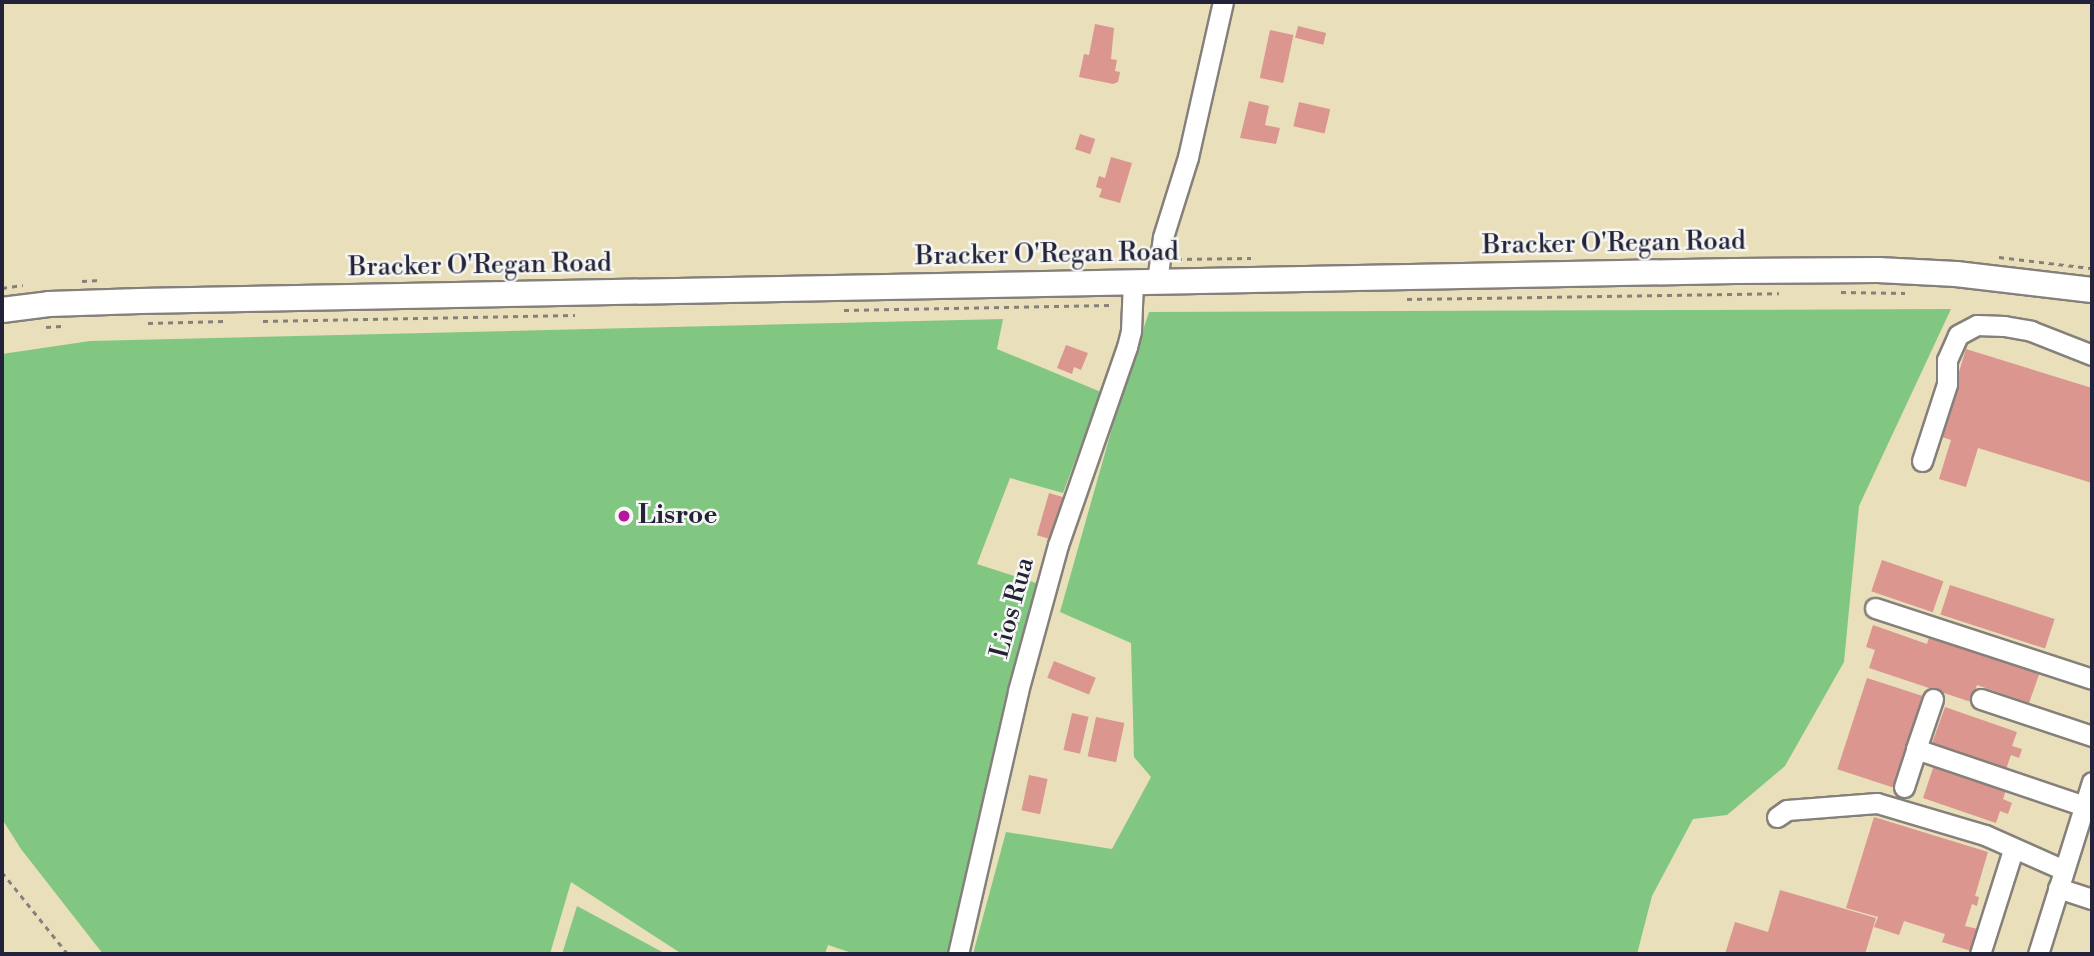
<!DOCTYPE html>
<html>
<head>
<meta charset="utf-8">
<style>
  body { margin:0 }
  #map { position:relative; width:2094px; height:956px; overflow:hidden; background:#eadfbb; font-family:"Libre Bodoni",serif }
  div>[style] { position:absolute }
  [style*='--x'] { left:calc(var(--x)*1px); top:calc(var(--y)*1px); width:calc(var(--w)*1px); rotate:calc(var(--a)*1deg) }
  .green>* { inset:0; background:#81c782 }
  .building>* { inset:0; background:#da968f; transform-origin:0 0 }
  .path>* { height:2.5px; margin-top:-1.25px; transform-origin:0; background:repeating-linear-gradient(90deg,#86807b 0 5px,transparent 0 10px) }
  .roads { filter:drop-shadow(2px 0 #86807b) drop-shadow(-2px 0 #86807b) drop-shadow(0 2px #86807b) drop-shadow(0 -2px #86807b) }
  .minor>* { height:19px; margin:-9.5px; padding:0 9.5px; transform-origin:9.5px; border-radius:9.5px; background:#fff }
  .major>* { height:24px; margin:-12px; padding:0 12px; transform-origin:12px; border-radius:12px; background:#fff }
  .dots>* { width:19px; height:19px; translate:-50% -50%; box-sizing:border-box; border:4px solid #f6f6f2; border-radius:50% }
  span { translate:-50% -50%; white-space:nowrap; text-align:center; line-height:1.15; -webkit-text-stroke:5px #f6f6f2; paint-order:stroke }
  .street-label { font-size:26px; color:#22223b }
  .poi-label { font-size:26px; color:#22223b; font-weight:700 }
  .left { translate:0 -50%; text-align:left }
  .frame { position:absolute; inset:0; border:4px solid #22223b; pointer-events:none }
</style>
</head>
<body>
<div id="map">
  <div class="green">
    <i style="clip-path:polygon(1951px 309px,1859px 506px,1844px 662px,1785px 766px,1727px 815px,1693px 819px,1652px 896px,1637px 954px,973px 954px,1006px 832px,1112px 849px,1151px 777px,1134px 757px,1131px 643px,1060px 612px,1120px 400px,1149px 312px)"></i>
    <i style="clip-path:polygon(1003px 319px,997px 349px,1101px 392px,1063px 493px,1010px 478px,977px 564px,1036px 583px,950px 954px,855px 954px,828px 945px,825px 954px,682px 954px,571px 882px,550px 954px,103px 954px,21px 849px,2px 819px,2px 354px,90px 341px)"></i>
    <i style="clip-path:polygon(577px 906px,666px 954px,562px 954px)"></i>
  </div>
  <div class="building">
    <i style="clip-path:polygon(1095px 24px,1114px 28px,1111px 59px,1117px 60px,1115px 71px,1120px 72px,1118px 82px,1113px 84px,1079px 77px,1084px 54px,1089px 55px)"></i>
    <i style="left:1298px;top:26px;width:29px;height:12px;rotate:14deg"></i>
    <i style="left:1270px;top:30px;width:24px;height:49px;rotate:12deg"></i>
    <i style="clip-path:polygon(1249px 101px,1269px 106px,1265px 125px,1280px 128px,1276px 144px,1240px 138px)"></i>
    <i style="left:1299px;top:102px;width:32px;height:25px;rotate:13deg"></i>
    <i style="left:1080px;top:134px;width:16px;height:16px;rotate:18deg"></i>
    <i style="clip-path:polygon(1111px 157px,1132px 163px,1120px 203px,1099px 197px,1102px 189px,1096px 187px,1099px 176px,1105px 178px)"></i>
    <i style="clip-path:polygon(1066px 345px,1088px 353px,1081px 370px,1074px 367px,1072px 374px,1057px 368px)"></i>
    <i style="clip-path:polygon(1966px 349px,2092px 388px,2092px 483px,1978px 448px,1966px 487px,1939px 479px,1951px 440px,1939px 436px)"></i>
    <i style="left:1049px;top:493px;width:15px;height:44px;rotate:16deg"></i>
    <i style="left:1882px;top:560px;width:65px;height:33px;rotate:19deg"></i>
    <i style="left:1950px;top:585px;width:110px;height:31px;rotate:18deg"></i>
    <i style="clip-path:polygon(1873px 625px,1927px 644px,1931px 631px,2041px 669px,2029px 703px,1977px 685px,1971px 702px,1869px 668px,1875px 650px,1866px 647px)"></i>
    <i style="left:1054px;top:661px;width:45px;height:18px;rotate:22deg"></i>
    <i style="left:1867px;top:678px;width:61px;height:96px;rotate:18deg"></i>
    <i style="clip-path:polygon(1945px 707px,2017px 732px,2012px 746px,2022px 749px,2019px 758px,2011px 755px,2005px 772px,1931px 746px)"></i>
    <i style="left:1072px;top:713px;width:17px;height:38px;rotate:13deg"></i>
    <i style="left:1096px;top:717px;width:29px;height:40px;rotate:12deg"></i>
    <i style="clip-path:polygon(1935px 762px,2007px 787px,2003px 799px,2012px 803px,2008px 814px,2000px 811px,1996px 823px,1923px 798px)"></i>
    <i style="left:1029px;top:775px;width:19px;height:36px;rotate:12deg"></i>
    <i style="clip-path:polygon(1874px 817px,1988px 852px,1975px 896px,1979px 897px,1977px 906px,1972px 904px,1965px 926px,1978px 929px,1971px 951px,1942px 942px,1945px 934px,1904px 921px,1899px 935px,1874px 927px,1878px 917px,1846px 908px)"></i>
    <i style="clip-path:polygon(1780px 890px,1876px 918px,1865px 954px,1725px 954px,1735px 922px,1768px 932px)"></i>
  </div>
  <div class="path">
    <i style="--x:1999;--y:257;--w:92;--a:6.9"></i>
    <i style="--x:1177;--y:259;--w:74;--a:-0.8"></i>
    <i style="--x:498;--y:272;--w:46;--a:-1.2"></i>
    <i style="--x:82;--y:281;--w:18;--a:-3"></i>
    <i style="--x:2;--y:288;--w:21;--a:-8"></i>
    <i style="--x:1841;--y:292;--w:64;--a:0.9"></i>
    <i style="--x:1407;--y:299;--w:372;--a:-0.9"></i>
    <i style="--x:844;--y:310;--w:266;--a:-1.1"></i>
    <i style="--x:263;--y:321;--w:312;--a:-1.1"></i>
    <i style="--x:148;--y:323;--w:77;--a:-1.5"></i>
    <i style="--x:46;--y:327;--w:15;--a:-4"></i>
    <i style="--x:2;--y:872;--w:105;--a:51.2"></i>
  </div>
  <div class="roads">
    <div class="minor">
      <i style="--x:1157;--y:281;--w:44;--a:-82.2"></i>
      <i style="--x:1163;--y:237;--w:84;--a:-72.6"></i>
      <i style="--x:1188;--y:157;--w:159;--a:-77.3"></i>
      <i style="--x:1922;--y:461;--w:81;--a:-72"></i>
      <i style="--x:1947;--y:384;--w:24;--a:-90"></i>
      <i style="--x:1947;--y:360;--w:27;--a:-66"></i>
      <i style="--x:1958;--y:335;--w:21;--a:-28"></i>
      <i style="--x:1977;--y:325;--w:27;--a:2"></i>
      <i style="--x:2004;--y:326;--w:27;--a:10"></i>
      <i style="--x:2031;--y:331;--w:66;--a:21.5"></i>
      <i style="--x:1875;--y:608;--w:228;--a:18.1"></i>
      <i style="--x:1933;--y:699;--w:53;--a:108.8"></i>
      <i style="--x:1916;--y:749;--w:177;--a:18.7"></i>
      <i style="--x:1981;--y:699;--w:117;--a:18.4"></i>
      <i style="--x:1904;--y:787;--w:40;--a:-72"></i>
      <i style="--x:1777;--y:817;--w:12;--a:-35"></i>
      <i style="--x:1787;--y:810;--w:90;--a:-4.4"></i>
      <i style="--x:1877;--y:803;--w:113;--a:16.5"></i>
      <i style="--x:1985;--y:835;--w:86;--a:23.9"></i>
      <i style="--x:2058;--y:888;--w:36;--a:18"></i>
      <i style="--x:958;--y:954;--w:270;--a:-77.1"></i>
      <i style="--x:1018;--y:691;--w:151;--a:-74.7"></i>
      <i style="--x:1058;--y:545;--w:210;--a:-70.8"></i>
      <i style="--x:1127;--y:347;--w:16;--a:-76"></i>
      <i style="--x:1131;--y:331;--w:50;--a:-87.7"></i>
      <i style="--x:1980;--y:954;--w:109;--a:-72.4"></i>
      <i style="--x:2038;--y:954;--w:180;--a:-72.6"></i>
    </div>
    <div class="major">
      <i style="--x:2;--y:310;--w:47;--a:-7.3"></i>
      <i style="--x:49;--y:304;--w:91;--a:-1.9"></i>
      <i style="--x:140;--y:301;--w:1595;--a:-1.08"></i>
      <i style="--x:1735;--y:271;--w:143;--a:-0.4"></i>
      <i style="--x:1878;--y:270;--w:78;--a:2.9"></i>
      <i style="--x:1956;--y:274;--w:137;--a:6.7"></i>
    </div>
  </div>
  <div class="dots">
    <i style="left:624px;top:516px;background:#b5179e"></i>
  </div>
  <div class="street-label">
    <span style="left:1614px;top:244px;rotate:-1deg">Bracker O'Regan Road</span>
    <span style="left:1047px;top:255px;rotate:-1deg">Bracker O'Regan Road</span>
    <span style="left:480px;top:266px;rotate:-1deg">Bracker O'Regan Road</span>
    <span style="left:1013px;top:608px;rotate:-75deg">Lios Rua</span>
  </div>
  <div class="poi-label">
    <span class="left" style="left:638px;top:516px">Lisroe</span>
  </div>
  <div class="frame"></div>
</div>
</body>
</html>
